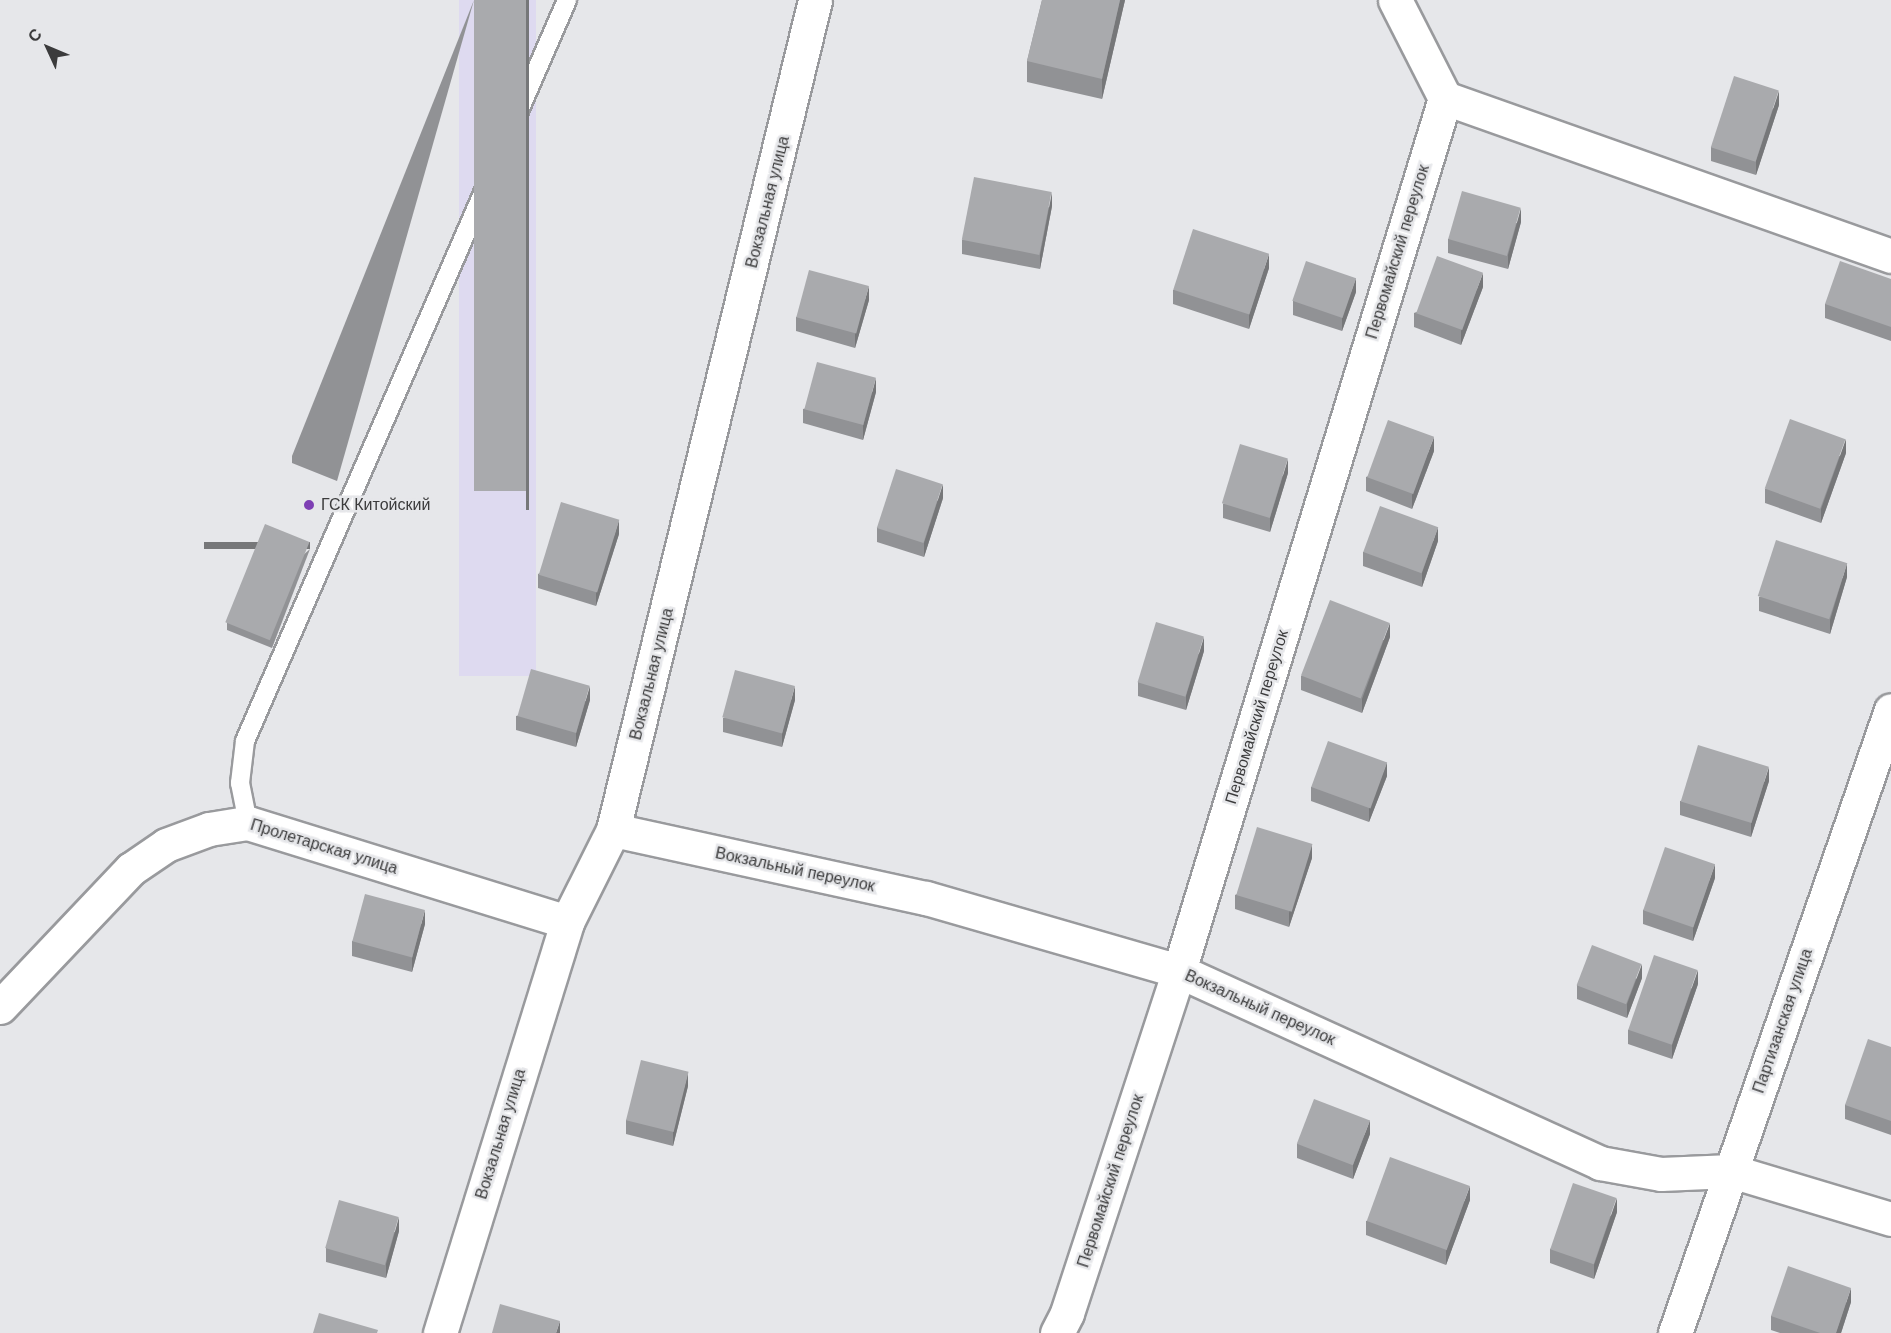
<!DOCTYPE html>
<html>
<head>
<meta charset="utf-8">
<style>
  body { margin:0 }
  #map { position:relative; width:1891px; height:1333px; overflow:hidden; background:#e6e7ea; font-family:Arial,sans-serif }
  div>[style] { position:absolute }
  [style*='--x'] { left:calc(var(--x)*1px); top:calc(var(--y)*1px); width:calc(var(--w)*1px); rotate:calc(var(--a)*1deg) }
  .industrial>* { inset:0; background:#dedaf0; transform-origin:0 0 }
  .roads { filter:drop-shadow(2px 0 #999a9d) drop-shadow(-2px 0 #999a9d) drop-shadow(0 2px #999a9d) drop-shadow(0 -2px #999a9d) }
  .lane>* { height:18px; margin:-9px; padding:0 9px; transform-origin:9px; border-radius:9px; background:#fff }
  .street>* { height:33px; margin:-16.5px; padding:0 16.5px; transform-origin:16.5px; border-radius:16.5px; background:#fff }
  .wall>* { inset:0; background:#919295 }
  .shaded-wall>* { inset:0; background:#767779; transform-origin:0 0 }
  .building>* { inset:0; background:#a9aaad; transform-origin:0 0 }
  .dots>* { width:16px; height:16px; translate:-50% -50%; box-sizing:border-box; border:3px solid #e6e7ea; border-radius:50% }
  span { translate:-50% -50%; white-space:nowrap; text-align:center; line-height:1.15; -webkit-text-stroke:5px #e6e7ea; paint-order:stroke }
  .street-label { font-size:16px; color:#3b3b3c }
  .poi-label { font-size:16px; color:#3b3b3c }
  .left { translate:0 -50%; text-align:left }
  .north { position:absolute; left:18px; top:18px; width:60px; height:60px; -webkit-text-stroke:4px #e6e7ea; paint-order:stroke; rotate:314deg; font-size:16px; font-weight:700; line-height:24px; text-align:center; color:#3b3b3c }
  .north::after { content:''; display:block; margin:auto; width:21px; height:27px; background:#3b3b3c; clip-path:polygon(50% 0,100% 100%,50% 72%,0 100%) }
</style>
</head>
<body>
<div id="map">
  <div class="industrial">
    <i style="left:459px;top:0;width:77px;height:676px"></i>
  </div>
  <div class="roads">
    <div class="lane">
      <i style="--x:248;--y:823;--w:41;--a:-101.3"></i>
      <i style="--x:240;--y:783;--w:42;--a:-83.2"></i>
      <i style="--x:245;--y:741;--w:808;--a:-66.51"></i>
    </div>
    <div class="street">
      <i style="--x:1395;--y:0;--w:110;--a:63"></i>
      <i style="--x:1445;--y:98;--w:473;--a:19.5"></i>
      <i style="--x:613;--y:830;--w:320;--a:12.3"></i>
      <i style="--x:926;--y:898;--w:263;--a:16.1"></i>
      <i style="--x:1179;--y:971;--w:463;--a:24.5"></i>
      <i style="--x:1600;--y:1163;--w:62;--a:10.2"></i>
      <i style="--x:1661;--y:1174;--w:70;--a:-2.5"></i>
      <i style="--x:1731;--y:1171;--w:167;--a:16.7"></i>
      <i style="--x:0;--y:1007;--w:190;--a:-46.5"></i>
      <i style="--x:131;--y:869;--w:42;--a:-34.4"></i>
      <i style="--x:166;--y:845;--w:46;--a:-20.4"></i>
      <i style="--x:209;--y:829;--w:39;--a:-9"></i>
      <i style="--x:248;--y:823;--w:334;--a:17.2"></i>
      <i style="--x:440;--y:1333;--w:430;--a:-72.8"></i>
      <i style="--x:567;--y:922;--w:103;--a:-63.4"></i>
      <i style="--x:613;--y:830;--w:854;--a:-76.32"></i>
      <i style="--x:1057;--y:1333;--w:22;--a:-63"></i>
      <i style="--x:1067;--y:1313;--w:360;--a:-71.9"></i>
      <i style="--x:1179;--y:971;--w:913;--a:-73.05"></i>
      <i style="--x:1675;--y:1333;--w:659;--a:-70.88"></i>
    </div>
  </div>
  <div class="wall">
    <i style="clip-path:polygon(474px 0,337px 481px,292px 463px,292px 456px)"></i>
    <i style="clip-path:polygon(1042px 0,1125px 0,1102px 99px,1027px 82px,1027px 61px)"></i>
    <i style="clip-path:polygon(1779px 105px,1756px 175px,1711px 161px,1711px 147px)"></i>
    <i style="clip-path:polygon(1052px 206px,1040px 269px,962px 254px,962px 240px)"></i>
    <i style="clip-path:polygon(1521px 222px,1508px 269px,1448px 253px,1448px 239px)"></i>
    <i style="clip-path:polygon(1269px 268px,1249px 329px,1173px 304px,1173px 290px)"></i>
    <i style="clip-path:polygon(1891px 279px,1891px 341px,1825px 318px,1825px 304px)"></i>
    <i style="clip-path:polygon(1483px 287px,1461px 345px,1414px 327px,1414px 313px)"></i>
    <i style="clip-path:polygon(1356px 292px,1342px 331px,1293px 315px,1293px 301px)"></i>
    <i style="clip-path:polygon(869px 300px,855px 348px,796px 331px,796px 317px)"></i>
    <i style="clip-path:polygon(876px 392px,863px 440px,803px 423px,803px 409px)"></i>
    <i style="clip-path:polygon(1434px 451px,1412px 509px,1366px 491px,1366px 477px)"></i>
    <i style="clip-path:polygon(1846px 453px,1821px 523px,1765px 503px,1765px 489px)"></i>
    <i style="clip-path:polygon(1288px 473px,1270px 532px,1223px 518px,1223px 504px)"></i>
    <i style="clip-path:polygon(943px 498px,924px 557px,877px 542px,877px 528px)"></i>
    <i style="clip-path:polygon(619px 534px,596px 606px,538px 588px,538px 574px)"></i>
    <i style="clip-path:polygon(1438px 541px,1422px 587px,1363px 566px,1363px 552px)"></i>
    <i style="clip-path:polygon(310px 549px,272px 648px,227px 630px,227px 623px)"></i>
    <i style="clip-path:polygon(1847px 577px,1830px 634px,1759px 611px,1759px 597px)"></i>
    <i style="clip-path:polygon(1390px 637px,1362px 713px,1301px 690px,1301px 676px)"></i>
    <i style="clip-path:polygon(1204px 651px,1186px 710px,1138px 696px,1138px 682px)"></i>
    <i style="clip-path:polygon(590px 700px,576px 747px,516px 730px,516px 716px)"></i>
    <i style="clip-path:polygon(795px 700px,782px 747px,723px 732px,723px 718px)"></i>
    <i style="clip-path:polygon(1387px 776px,1369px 822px,1311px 801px,1311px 787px)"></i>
    <i style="clip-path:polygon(1769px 781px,1751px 837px,1680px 815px,1680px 801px)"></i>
    <i style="clip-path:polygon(1312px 858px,1289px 927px,1235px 909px,1235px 895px)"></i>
    <i style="clip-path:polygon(1715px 878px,1693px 941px,1643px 924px,1643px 910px)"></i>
    <i style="clip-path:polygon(425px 924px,412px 972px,352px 956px,352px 941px)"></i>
    <i style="clip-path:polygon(1642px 978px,1627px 1018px,1577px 999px,1577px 985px)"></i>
    <i style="clip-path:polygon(1698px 984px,1672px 1059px,1628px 1044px,1628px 1030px)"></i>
    <i style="clip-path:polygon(1891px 1047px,1891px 1135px,1845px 1119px,1845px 1105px)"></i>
    <i style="clip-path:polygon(688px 1086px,673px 1146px,626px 1134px,626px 1120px)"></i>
    <i style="clip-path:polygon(1370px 1134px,1353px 1179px,1297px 1158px,1297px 1144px)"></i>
    <i style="clip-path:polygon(1470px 1200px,1446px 1265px,1366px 1235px,1366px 1221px)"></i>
    <i style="clip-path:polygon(1617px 1212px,1594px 1279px,1550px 1263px,1550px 1249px)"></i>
    <i style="clip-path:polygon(399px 1231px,386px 1278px,326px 1262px,326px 1248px)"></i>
    <i style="clip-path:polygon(1851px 1302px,1841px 1333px,1780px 1333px,1771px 1330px,1771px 1316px)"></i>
  </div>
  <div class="shaded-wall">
    <i style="left:526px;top:0;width:3px;height:510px"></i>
    <i style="clip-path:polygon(1120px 0,1125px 0,1102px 99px,1102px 79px)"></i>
    <i style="clip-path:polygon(1779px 91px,1779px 105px,1756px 175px,1756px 161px)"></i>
    <i style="clip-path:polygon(1052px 192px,1052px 206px,1040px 269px,1040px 255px)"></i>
    <i style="clip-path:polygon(1521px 208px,1521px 222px,1508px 269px,1508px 255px)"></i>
    <i style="clip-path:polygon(1269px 254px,1269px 268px,1249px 329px,1249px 315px)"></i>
    <i style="clip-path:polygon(1483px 273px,1483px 287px,1461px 345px,1461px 331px)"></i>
    <i style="clip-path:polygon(1356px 278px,1356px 292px,1342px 331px,1342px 317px)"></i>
    <i style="clip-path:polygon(869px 286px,869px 300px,855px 348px,855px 334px)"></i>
    <i style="clip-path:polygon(876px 378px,876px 392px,863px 440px,863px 426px)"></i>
    <i style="clip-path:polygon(1434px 437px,1434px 451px,1412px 509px,1412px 495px)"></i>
    <i style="clip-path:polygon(1846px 439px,1846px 453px,1821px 523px,1821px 509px)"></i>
    <i style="clip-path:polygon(1288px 459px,1288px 473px,1270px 532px,1270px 518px)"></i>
    <i style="clip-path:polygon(943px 484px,943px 498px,924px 557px,924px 543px)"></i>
    <i style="clip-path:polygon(619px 520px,619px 534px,596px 606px,596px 592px)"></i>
    <i style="clip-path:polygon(1438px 527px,1438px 541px,1422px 587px,1422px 573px)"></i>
    <i style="left:310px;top:542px;width:7px;height:106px;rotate:90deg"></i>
    <i style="clip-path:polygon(1847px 563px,1847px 577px,1830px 634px,1830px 620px)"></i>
    <i style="clip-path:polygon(1390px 623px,1390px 637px,1362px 713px,1362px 699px)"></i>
    <i style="clip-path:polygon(1204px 637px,1204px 651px,1186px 710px,1186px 696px)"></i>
    <i style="clip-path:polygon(590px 686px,590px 700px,576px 747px,576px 733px)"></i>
    <i style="clip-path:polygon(795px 686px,795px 700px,782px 747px,782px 733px)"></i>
    <i style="clip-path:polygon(1387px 762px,1387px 776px,1369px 822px,1369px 808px)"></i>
    <i style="clip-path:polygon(1769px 767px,1769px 781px,1751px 837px,1751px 823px)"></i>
    <i style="clip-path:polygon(1312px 844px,1312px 858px,1289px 927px,1289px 913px)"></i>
    <i style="clip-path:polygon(1715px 864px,1715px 878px,1693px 941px,1693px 927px)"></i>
    <i style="clip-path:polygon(425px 910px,425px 924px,412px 972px,412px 958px)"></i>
    <i style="clip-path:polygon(1642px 964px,1642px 978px,1627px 1018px,1627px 1004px)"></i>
    <i style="clip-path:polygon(1698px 970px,1698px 984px,1672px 1059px,1672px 1045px)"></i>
    <i style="clip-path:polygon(688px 1072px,688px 1086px,673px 1146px,673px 1132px)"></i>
    <i style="clip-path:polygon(1370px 1120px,1370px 1134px,1353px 1179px,1353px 1165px)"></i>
    <i style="clip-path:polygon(1470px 1186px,1470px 1200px,1446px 1265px,1446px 1251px)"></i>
    <i style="clip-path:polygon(1617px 1198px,1617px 1212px,1594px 1279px,1594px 1265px)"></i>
    <i style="clip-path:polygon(399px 1217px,399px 1231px,386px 1278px,386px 1264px)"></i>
    <i style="clip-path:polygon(1851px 1288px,1851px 1302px,1841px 1333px,1836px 1333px)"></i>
    <i style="clip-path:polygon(560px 1321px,560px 1333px,556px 1333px)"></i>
  </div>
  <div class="building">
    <i style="left:474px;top:0;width:52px;height:491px"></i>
    <i style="clip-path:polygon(1042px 0,1120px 0,1102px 79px,1027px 61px)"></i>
    <i style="left:1734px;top:76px;width:47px;height:75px;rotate:18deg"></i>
    <i style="left:974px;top:177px;width:79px;height:64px;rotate:11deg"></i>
    <i style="left:1462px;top:191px;width:61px;height:50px;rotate:16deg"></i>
    <i style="left:1193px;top:229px;width:80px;height:64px;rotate:18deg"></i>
    <i style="left:1437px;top:256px;width:49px;height:61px;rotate:20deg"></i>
    <i style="left:1306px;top:261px;width:53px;height:42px;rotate:19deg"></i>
    <i style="clip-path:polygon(1840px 261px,1891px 279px,1891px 327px,1825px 304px)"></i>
    <i style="left:809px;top:270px;width:62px;height:49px;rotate:15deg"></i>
    <i style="left:817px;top:362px;width:61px;height:49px;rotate:15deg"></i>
    <i style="left:1790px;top:419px;width:59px;height:74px;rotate:20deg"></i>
    <i style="left:1388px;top:420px;width:49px;height:61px;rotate:20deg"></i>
    <i style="left:1240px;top:444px;width:50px;height:62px;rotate:17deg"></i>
    <i style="left:896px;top:469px;width:49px;height:62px;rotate:18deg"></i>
    <i style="left:561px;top:502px;width:61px;height:76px;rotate:17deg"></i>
    <i style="left:1380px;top:506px;width:62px;height:49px;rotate:20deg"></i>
    <i style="left:265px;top:524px;width:48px;height:106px;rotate:22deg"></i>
    <i style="left:1776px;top:540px;width:75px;height:59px;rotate:18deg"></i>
    <i style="left:1330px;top:600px;width:64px;height:81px;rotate:21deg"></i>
    <i style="left:1156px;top:622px;width:50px;height:63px;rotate:17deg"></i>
    <i style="left:531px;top:669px;width:61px;height:49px;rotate:16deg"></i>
    <i style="left:735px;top:670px;width:62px;height:49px;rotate:15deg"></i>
    <i style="left:1328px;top:741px;width:63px;height:49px;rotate:20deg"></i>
    <i style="left:1698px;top:745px;width:74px;height:59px;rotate:17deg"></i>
    <i style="left:1257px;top:827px;width:58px;height:71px;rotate:17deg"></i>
    <i style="left:1665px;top:847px;width:53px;height:67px;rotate:19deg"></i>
    <i style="left:365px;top:894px;width:62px;height:49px;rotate:15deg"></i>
    <i style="left:1592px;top:945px;width:53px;height:43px;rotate:21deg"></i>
    <i style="left:1654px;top:955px;width:46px;height:79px;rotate:19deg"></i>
    <i style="clip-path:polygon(1868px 1039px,1891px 1047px,1891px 1121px,1845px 1105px)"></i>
    <i style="left:641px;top:1060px;width:49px;height:62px;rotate:14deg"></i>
    <i style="left:1314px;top:1099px;width:60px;height:48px;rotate:21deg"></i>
    <i style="left:1390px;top:1157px;width:85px;height:68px;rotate:20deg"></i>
    <i style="left:1573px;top:1183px;width:46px;height:70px;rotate:19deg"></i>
    <i style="left:339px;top:1200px;width:62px;height:50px;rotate:16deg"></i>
    <i style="clip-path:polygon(1788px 1266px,1851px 1288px,1836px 1333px,1820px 1333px,1771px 1316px)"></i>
    <i style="clip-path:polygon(500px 1304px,560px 1321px,556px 1333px,492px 1333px)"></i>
    <i style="clip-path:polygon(319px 1313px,378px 1330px,377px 1333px,313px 1333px)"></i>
  </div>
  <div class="dots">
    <i style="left:309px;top:505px;background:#7e3fb4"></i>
  </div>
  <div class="street-label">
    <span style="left:768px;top:202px;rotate:-76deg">Вокзальная улица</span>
    <span style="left:1398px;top:252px;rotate:-73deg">Первомайский переулок</span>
    <span style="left:652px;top:674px;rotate:-76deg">Вокзальная улица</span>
    <span style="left:1257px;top:717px;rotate:-73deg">Первомайский переулок</span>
    <span style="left:324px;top:847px;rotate:17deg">Пролетарская улица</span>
    <span style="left:795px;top:870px;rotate:12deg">Вокзальный переулок</span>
    <span style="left:1260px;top:1008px;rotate:24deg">Вокзальный переулок</span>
    <span style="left:1783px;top:1021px;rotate:-71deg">Партизанская улица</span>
    <span style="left:501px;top:1134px;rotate:-73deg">Вокзальная улица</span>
    <span style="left:1111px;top:1181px;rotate:-72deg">Первомайский переулок</span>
  </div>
  <div class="poi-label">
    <span class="left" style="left:321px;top:505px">ГСК Китойский</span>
  </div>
  <div class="north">С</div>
</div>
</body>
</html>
